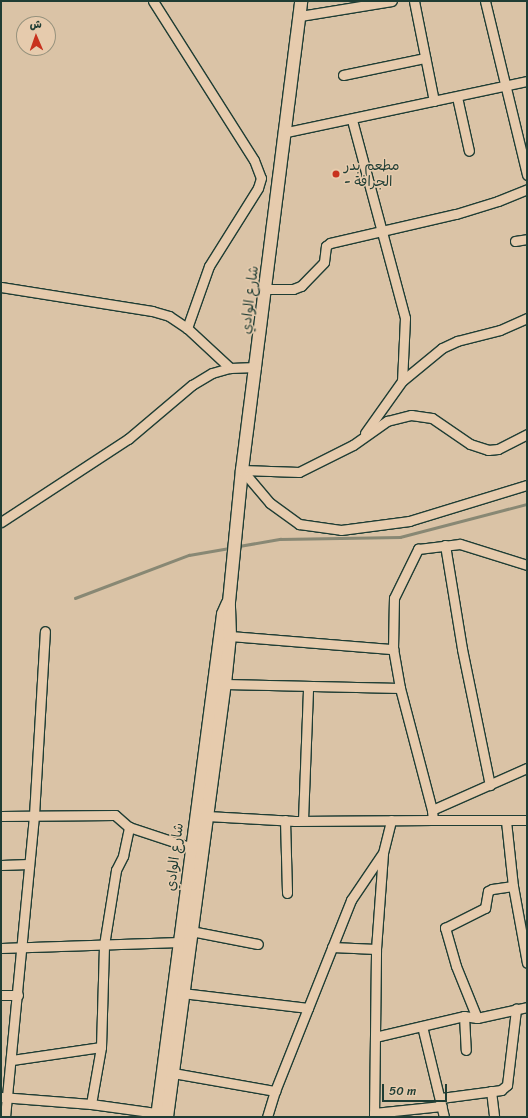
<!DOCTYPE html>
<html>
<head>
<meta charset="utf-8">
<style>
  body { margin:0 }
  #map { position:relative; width:528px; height:1118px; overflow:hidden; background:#dac3a6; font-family:Sriracha,"Playpen Sans Arabic",sans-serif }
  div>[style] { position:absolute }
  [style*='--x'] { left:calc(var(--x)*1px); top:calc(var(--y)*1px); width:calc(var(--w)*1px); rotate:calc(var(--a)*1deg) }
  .stream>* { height:2.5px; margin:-1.25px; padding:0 1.25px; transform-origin:1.25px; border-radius:1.25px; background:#888874 }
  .roads { filter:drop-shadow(1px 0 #1f3d34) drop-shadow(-1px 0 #1f3d34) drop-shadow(0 1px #1f3d34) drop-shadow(0 -1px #1f3d34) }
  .minor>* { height:9px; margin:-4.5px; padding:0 4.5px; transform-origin:4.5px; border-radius:4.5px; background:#e6cbad }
  .secondary>* { height:12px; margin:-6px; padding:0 6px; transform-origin:6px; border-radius:6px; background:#e6cbad }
  .dots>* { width:11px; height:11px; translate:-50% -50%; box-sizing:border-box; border:2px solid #e6cbad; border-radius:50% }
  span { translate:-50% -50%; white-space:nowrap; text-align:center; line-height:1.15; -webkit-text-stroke:3px #e6cbad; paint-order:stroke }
  .poi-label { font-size:14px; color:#1f3d34 }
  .left { translate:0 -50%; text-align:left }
  .street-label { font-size:14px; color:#1f3d34 }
  .frame { position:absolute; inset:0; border:2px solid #1f3d34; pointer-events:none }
  .north { position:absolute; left:16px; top:16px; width:40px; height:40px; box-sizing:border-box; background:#e6cbad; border:1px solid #96927d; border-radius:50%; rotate:358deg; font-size:11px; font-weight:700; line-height:16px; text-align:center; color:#1f3d34 }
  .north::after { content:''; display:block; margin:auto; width:14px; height:18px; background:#c8321e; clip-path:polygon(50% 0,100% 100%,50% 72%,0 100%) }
  .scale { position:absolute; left:382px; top:1084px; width:65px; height:18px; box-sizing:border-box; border:2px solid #1f3d34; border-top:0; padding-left:5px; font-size:12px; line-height:14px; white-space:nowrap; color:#1f3d34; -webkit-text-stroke:3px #e6cbad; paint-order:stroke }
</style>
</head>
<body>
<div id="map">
  <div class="stream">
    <i style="--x:239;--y:546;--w:42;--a:-9.7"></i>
    <i style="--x:280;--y:539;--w:120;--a:-1"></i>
    <i style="--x:400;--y:537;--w:131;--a:-14.6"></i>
    <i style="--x:75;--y:598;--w:122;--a:-20.7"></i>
    <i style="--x:189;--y:555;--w:42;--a:-9.7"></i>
  </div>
  <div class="roads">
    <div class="minor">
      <i style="--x:153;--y:1;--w:188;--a:57.6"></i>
      <i style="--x:254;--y:160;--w:19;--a:69"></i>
      <i style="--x:261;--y:178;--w:10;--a:107"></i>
      <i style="--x:258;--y:188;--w:92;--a:122.1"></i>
      <i style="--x:209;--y:266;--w:66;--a:109.5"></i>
      <i style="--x:414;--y:1;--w:102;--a:78.7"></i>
      <i style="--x:485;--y:1;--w:179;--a:76.4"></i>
      <i style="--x:300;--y:16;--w:93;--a:-9.3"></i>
      <i style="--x:343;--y:75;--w:84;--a:-11.7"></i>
      <i style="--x:457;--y:97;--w:55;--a:77.5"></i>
      <i style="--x:352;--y:120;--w:205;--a:75"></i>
      <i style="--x:405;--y:318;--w:63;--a:92.7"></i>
      <i style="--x:287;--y:132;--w:245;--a:-12"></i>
      <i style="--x:515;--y:241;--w:12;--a:-9"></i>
      <i style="--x:1;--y:287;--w:153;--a:9"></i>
      <i style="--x:152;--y:311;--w:18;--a:16"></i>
      <i style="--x:169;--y:316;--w:22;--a:34"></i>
      <i style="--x:187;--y:328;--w:59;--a:42.9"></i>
      <i style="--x:266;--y:289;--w:27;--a:0"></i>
      <i style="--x:293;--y:289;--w:9;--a:-21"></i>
      <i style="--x:301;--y:286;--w:33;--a:-46"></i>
      <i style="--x:324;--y:262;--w:16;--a:-83"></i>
      <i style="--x:326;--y:246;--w:5;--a:-37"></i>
      <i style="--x:330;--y:243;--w:129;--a:-13"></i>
      <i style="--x:456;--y:214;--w:44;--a:-17.2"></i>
      <i style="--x:498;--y:201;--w:31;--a:-22"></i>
      <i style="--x:365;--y:433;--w:64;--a:-54.6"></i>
      <i style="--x:402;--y:381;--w:52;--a:-39.5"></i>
      <i style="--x:442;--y:348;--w:17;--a:-25"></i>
      <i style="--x:457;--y:341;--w:44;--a:-14.3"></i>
      <i style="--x:500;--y:330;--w:30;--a:-24"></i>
      <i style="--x:242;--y:470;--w:43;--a:49.7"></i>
      <i style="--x:270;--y:503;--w:36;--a:36"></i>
      <i style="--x:299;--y:524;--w:42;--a:8.1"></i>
      <i style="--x:341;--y:530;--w:69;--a:-7.5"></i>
      <i style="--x:409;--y:521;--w:123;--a:-17"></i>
      <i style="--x:242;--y:470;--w:57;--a:2"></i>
      <i style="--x:299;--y:472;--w:60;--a:-26.6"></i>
      <i style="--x:353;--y:445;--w:42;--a:-35.2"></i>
      <i style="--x:387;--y:421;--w:25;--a:-14"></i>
      <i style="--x:411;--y:415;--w:21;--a:8"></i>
      <i style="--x:432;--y:418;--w:46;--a:34.4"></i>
      <i style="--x:470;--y:444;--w:19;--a:18"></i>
      <i style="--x:488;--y:450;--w:10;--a:-6"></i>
      <i style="--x:498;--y:449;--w:33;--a:-27"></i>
      <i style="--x:1;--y:522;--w:152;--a:-33.2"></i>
      <i style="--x:128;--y:439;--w:84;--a:-40.2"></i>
      <i style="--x:192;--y:385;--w:23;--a:-31"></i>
      <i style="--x:212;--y:373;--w:19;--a:-16"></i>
      <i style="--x:230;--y:368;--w:26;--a:-2"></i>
      <i style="--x:445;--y:545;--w:105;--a:80.7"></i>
      <i style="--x:462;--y:649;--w:139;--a:78.4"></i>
      <i style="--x:230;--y:636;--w:164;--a:4.6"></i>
      <i style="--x:225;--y:684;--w:175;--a:1.3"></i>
      <i style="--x:432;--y:810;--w:126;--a:-104.7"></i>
      <i style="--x:400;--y:688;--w:40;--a:-100"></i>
      <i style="--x:393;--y:649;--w:51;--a:-88.9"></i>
      <i style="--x:394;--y:598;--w:55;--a:-63.9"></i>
      <i style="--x:418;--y:549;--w:42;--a:-6.8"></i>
      <i style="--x:460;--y:544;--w:70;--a:17.4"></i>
      <i style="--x:1;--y:816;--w:114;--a:-0.5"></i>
      <i style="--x:115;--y:815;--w:18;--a:41"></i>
      <i style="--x:129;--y:827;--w:66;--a:18.4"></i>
      <i style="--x:207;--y:816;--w:88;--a:3.3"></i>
      <i style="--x:295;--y:821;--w:138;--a:-0.4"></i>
      <i style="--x:433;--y:820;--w:10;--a:-96"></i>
      <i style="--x:432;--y:810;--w:104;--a:-23.9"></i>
      <i style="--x:285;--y:820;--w:73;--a:88.4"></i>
      <i style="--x:303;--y:820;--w:132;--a:-87.8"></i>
      <i style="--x:433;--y:820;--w:94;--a:0"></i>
      <i style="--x:506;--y:821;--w:65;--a:83.9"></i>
      <i style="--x:513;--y:886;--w:78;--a:79.7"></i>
      <i style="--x:1;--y:865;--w:28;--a:-2"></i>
      <i style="--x:191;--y:931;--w:68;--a:11"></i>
      <i style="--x:332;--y:947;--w:44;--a:2.6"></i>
      <i style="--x:1;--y:948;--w:179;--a:-1.9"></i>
      <i style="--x:182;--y:993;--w:127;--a:6.8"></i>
      <i style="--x:1;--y:995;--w:17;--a:0"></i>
      <i style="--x:464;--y:1016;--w:34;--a:87"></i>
      <i style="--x:477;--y:1018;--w:56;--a:-112"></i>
      <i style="--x:456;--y:966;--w:40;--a:-106"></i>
      <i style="--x:445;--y:928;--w:45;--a:-26.6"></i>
      <i style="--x:485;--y:908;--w:17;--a:-80"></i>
      <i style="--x:488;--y:891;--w:4;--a:-27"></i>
      <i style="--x:492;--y:889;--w:21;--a:-8"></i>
      <i style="--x:422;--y:1026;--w:94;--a:76.4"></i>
      <i style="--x:375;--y:1037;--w:91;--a:-13.3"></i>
      <i style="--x:464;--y:1016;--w:13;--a:9"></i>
      <i style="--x:477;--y:1018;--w:51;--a:-12.4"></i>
      <i style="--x:12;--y:1060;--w:90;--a:-8.3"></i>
      <i style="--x:173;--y:1073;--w:104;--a:10"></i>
      <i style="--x:491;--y:1091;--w:26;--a:83"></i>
      <i style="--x:1;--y:1097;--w:90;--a:4.4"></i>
      <i style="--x:91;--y:1104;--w:67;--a:7.8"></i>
      <i style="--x:441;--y:1098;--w:61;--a:-7.6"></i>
      <i style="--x:501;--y:1090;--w:8;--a:-40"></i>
      <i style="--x:507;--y:1085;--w:77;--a:-83.2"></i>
      <i style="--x:91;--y:1104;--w:58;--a:-80"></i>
      <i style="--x:101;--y:1047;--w:102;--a:-88.3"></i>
      <i style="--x:104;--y:945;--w:76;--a:-80.9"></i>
      <i style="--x:116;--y:870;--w:16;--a:-63"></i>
      <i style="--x:123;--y:856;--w:30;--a:-78"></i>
      <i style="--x:374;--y:1113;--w:68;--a:-5.9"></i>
      <i style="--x:5;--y:1117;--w:303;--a:-84.5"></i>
      <i style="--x:34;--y:815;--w:184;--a:-86.6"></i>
      <i style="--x:267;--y:1117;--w:27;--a:-73"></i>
      <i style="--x:275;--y:1091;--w:206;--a:-68.3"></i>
      <i style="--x:351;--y:900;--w:55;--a:-56"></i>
      <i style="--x:374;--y:1117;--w:168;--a:-89.3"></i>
      <i style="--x:376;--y:949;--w:96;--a:-85.8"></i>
      <i style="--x:383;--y:853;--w:34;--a:-76"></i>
    </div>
    <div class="secondary">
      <i style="--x:157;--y:1117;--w:507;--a:-82.52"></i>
      <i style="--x:223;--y:614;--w:12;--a:-66"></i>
      <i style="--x:167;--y:1117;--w:437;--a:-82.4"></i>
      <i style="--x:225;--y:684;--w:48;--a:-84.1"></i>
      <i style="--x:230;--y:636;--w:34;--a:-92"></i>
      <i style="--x:229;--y:602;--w:133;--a:-84.4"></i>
      <i style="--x:242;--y:470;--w:473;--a:-82.8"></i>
    </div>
  </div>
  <div class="dots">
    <i style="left:336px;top:174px;background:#c8321e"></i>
  </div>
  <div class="poi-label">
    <span class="left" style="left:344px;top:174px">مطعم بدر<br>- الجرافة</span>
  </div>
  <div class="street-label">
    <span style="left:250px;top:300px;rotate:-83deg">شارع الوادي</span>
    <span style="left:175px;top:857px;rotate:-83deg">شارع الوادي</span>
  </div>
  <div class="frame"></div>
  <div class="north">ش</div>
  <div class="scale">50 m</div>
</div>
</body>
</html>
